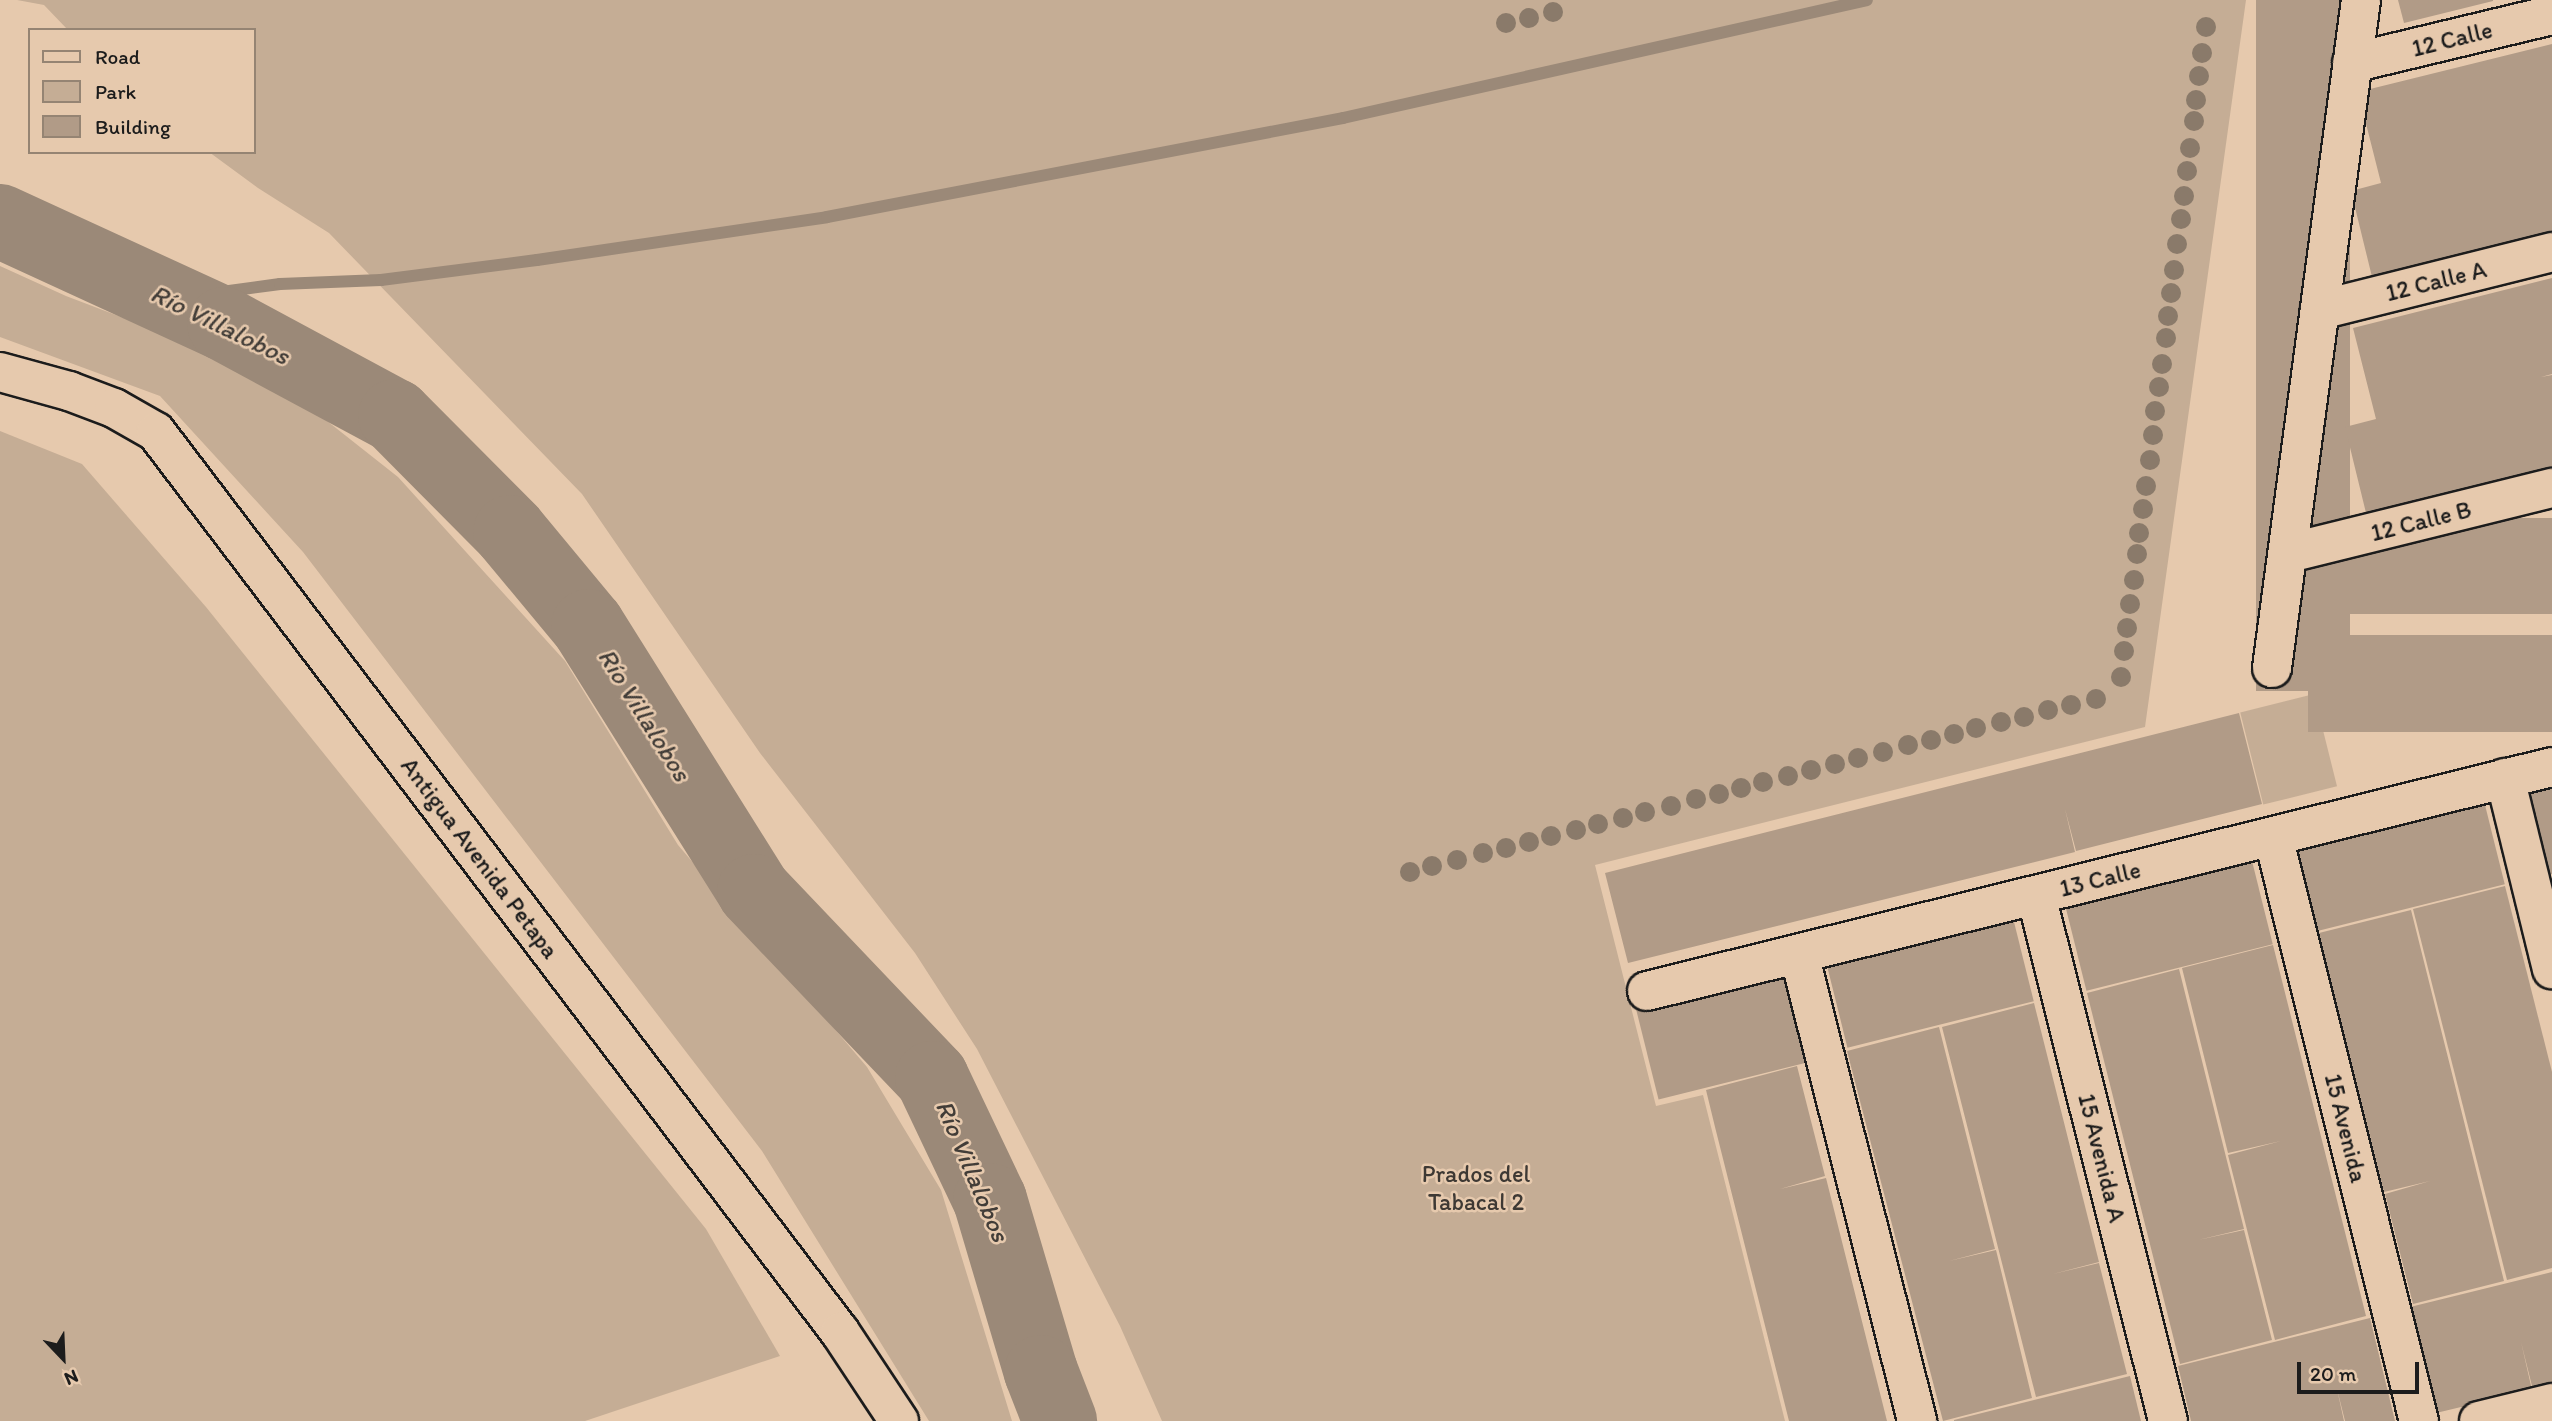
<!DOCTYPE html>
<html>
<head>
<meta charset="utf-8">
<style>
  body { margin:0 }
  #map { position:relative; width:2552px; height:1421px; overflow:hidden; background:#e6c9ad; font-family:Itim,sans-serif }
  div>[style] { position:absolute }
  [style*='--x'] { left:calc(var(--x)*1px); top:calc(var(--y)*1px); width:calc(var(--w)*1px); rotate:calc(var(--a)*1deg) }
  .green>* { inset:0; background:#c5ad95; transform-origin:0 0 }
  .stream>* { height:12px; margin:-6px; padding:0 6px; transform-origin:6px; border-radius:6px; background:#9b8978 }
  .river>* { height:74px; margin:-37px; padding:0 37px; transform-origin:37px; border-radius:37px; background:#9b8978 }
  .building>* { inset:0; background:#b19b87; transform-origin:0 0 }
  .roads { filter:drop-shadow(2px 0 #1c1c1c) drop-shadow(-2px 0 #1c1c1c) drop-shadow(0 2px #1c1c1c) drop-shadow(0 -2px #1c1c1c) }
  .minor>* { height:38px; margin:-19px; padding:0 19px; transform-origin:19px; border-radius:19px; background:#e6c9ad }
  .trees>* { width:20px; height:20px; margin:-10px; border-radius:50%; background:#8a7a6a }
  span { translate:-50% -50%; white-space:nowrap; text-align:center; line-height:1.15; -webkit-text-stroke:5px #e6c9ad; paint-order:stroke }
  .street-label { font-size:24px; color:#1c1c1c }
  .park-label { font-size:24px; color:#3e3934 }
  .water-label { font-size:26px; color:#423d38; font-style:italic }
  .legend { position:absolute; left:28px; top:28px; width:228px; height:126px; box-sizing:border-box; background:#e6c9ad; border:2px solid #958473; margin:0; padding:9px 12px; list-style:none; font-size:21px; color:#1c1c1c }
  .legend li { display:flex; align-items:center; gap:14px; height:35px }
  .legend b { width:35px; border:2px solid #958473 }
  .north { position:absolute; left:28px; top:1323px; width:70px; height:70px; -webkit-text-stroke:5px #e6c9ad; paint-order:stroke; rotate:157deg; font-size:19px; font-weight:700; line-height:28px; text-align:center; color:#1c1c1c }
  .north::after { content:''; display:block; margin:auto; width:24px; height:32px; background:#1c1c1c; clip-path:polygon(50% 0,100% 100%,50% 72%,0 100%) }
  .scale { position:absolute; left:2297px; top:1362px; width:122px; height:32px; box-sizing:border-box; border:4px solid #1c1c1c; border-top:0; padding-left:9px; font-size:21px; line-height:24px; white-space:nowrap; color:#1c1c1c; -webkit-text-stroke:5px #e6c9ad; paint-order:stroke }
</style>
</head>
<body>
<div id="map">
  <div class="green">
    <i style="clip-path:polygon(17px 0,2246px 0,2145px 727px,1595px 865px,1656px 1106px,1703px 1095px,1785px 1421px,1162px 1421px,1120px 1326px,977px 1049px,915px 953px,760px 753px,582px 494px,329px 233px,258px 188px,209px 152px,254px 152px,254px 30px,68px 30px,44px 5px)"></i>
    <i style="clip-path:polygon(0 266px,66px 296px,265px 372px,398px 477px,565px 661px,678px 845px,867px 1067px,941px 1190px,1012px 1421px,929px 1421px,762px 1151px,303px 552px,160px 396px,0 337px)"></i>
    <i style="clip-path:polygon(0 431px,82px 464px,206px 607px,706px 1229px,780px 1356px,585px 1421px,0 1421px)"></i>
    <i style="left:2314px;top:694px;width:95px;height:76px;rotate:76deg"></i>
  </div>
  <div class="stream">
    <i style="--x:170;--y:299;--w:111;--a:-7.8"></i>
    <i style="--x:280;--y:284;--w:101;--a:-2.3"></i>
    <i style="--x:381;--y:280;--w:157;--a:-7.3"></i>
    <i style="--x:537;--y:260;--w:293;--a:-8.4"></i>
    <i style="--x:827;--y:217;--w:525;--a:-10.86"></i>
    <i style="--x:1343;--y:118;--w:537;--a:-12.69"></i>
  </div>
  <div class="river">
    <i style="--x:0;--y:221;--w:247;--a:24.7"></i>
    <i style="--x:224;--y:324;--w:194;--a:28.3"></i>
    <i style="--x:395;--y:416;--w:163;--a:45.2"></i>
    <i style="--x:510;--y:532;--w:122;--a:50.3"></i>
    <i style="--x:588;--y:626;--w:313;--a:57.9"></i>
    <i style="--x:754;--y:891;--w:258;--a:46.4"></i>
    <i style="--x:932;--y:1078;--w:135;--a:64.6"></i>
    <i style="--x:990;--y:1200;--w:179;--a:73.5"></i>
    <i style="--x:1041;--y:1372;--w:53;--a:68.8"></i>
  </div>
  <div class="building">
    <i style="left:2256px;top:0;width:94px;height:691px"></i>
    <i style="clip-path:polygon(2398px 0,2493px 0,2493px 1px,2404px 23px)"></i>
    <i style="clip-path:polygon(2552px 44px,2552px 236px,2373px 281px,2351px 191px,2381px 183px,2358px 92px)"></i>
    <i style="clip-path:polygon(2552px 278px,2552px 374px,2541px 377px,2552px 375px,2552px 471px,2367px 517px,2345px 427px,2376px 419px,2353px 328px)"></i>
    <i style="left:2552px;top:518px;width:96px;height:239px;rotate:90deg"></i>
    <i style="left:2552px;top:635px;width:97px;height:244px;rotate:90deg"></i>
    <i style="clip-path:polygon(2239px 713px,2262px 804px,2076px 851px,2065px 809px,2075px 852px,1628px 963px,1605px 873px)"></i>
    <i style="clip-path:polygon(2552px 777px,2552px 874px,2545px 875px,2521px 784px)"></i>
    <i style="left:2482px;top:793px;width:94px;height:192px;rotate:76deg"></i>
    <i style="left:2250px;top:853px;width:94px;height:192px;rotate:76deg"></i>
    <i style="clip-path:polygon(2505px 886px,2552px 1072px,2552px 1268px,2507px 1280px,2413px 909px)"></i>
    <i style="left:2011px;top:910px;width:94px;height:192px;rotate:76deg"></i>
    <i style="clip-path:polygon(2411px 910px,2504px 1281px,2413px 1304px,2385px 1194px,2430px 1181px,2384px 1192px,2319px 933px)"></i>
    <i style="clip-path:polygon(2273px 945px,2366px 1316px,2275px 1340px,2228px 1155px,2281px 1141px,2228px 1153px,2182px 968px)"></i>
    <i style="clip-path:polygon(2179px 969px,2244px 1229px,2198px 1240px,2244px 1230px,2272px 1340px,2180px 1364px,2087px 993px)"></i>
    <i style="left:1785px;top:970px;width:95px;height:154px;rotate:76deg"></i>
    <i style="clip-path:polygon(2034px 1003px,2099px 1262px,2053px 1274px,2099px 1263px,2127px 1374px,2036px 1397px,1942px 1027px)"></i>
    <i style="clip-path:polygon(1939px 1027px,1995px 1249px,1949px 1261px,1996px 1250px,2032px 1398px,1943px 1421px,1847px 1051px)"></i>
    <i style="clip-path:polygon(1797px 1066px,1825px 1176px,1780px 1189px,1826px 1178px,1887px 1421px,1789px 1421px,1715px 1127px,1706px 1090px)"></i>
    <i style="clip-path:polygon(2552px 1272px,2552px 1385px,2533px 1390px,2521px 1342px,2532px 1390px,2436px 1413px,2410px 1307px)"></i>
    <i style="clip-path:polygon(2370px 1318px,2395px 1421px,2345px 1421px,2337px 1389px,2344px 1421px,2191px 1421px,2178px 1366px)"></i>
    <i style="clip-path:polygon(2130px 1376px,2141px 1421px,1954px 1421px,1954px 1420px)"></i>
  </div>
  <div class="roads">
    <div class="minor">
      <i style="--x:2352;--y:63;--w:206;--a:-13.5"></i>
      <i style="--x:2320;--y:310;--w:239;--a:-14"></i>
      <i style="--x:0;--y:372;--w:72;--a:15.4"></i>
      <i style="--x:69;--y:391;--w:48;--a:20.7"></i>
      <i style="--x:114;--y:408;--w:48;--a:29.7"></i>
      <i style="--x:156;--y:432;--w:1130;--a:52.77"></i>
      <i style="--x:840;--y:1332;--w:107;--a:56.5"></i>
      <i style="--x:2289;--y:553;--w:271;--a:-13.9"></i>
      <i style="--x:2272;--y:668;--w:674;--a:-82.41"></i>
      <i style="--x:2505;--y:778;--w:197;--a:76.2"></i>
      <i style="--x:2273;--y:836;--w:603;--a:75.99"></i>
      <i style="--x:2036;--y:895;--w:542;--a:75.91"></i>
      <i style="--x:1799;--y:954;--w:482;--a:75.8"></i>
      <i style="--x:1647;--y:991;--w:932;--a:-13.9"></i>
      <i style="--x:2479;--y:1421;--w:75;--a:-13.9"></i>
    </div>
  </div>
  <div class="trees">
    <i style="left:1553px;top:12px"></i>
    <i style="left:1529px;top:18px"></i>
    <i style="left:1506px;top:23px"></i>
    <i style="left:2206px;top:27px"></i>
    <i style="left:2202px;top:53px"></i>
    <i style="left:2199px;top:76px"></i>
    <i style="left:2196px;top:100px"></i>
    <i style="left:2194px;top:121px"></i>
    <i style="left:2190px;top:148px"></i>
    <i style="left:2187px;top:171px"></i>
    <i style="left:2184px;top:196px"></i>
    <i style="left:2181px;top:219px"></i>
    <i style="left:2177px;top:244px"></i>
    <i style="left:2174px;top:270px"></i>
    <i style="left:2171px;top:293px"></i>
    <i style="left:2168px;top:316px"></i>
    <i style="left:2166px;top:338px"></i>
    <i style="left:2162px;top:364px"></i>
    <i style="left:2159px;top:387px"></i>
    <i style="left:2155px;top:411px"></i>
    <i style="left:2153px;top:435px"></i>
    <i style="left:2150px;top:460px"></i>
    <i style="left:2146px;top:486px"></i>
    <i style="left:2143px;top:509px"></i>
    <i style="left:2139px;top:533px"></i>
    <i style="left:2137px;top:554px"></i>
    <i style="left:2134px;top:580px"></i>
    <i style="left:2130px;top:604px"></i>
    <i style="left:2127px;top:628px"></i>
    <i style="left:2124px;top:651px"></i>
    <i style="left:2121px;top:677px"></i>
    <i style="left:2096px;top:699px"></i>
    <i style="left:2071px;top:705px"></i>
    <i style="left:2048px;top:710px"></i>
    <i style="left:2024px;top:717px"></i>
    <i style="left:2001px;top:722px"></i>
    <i style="left:1976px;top:728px"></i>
    <i style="left:1954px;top:734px"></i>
    <i style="left:1931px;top:740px"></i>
    <i style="left:1908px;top:745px"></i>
    <i style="left:1883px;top:752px"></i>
    <i style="left:1858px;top:758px"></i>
    <i style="left:1835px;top:764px"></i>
    <i style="left:1811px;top:770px"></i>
    <i style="left:1788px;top:776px"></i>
    <i style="left:1763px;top:782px"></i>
    <i style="left:1741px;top:788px"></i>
    <i style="left:1719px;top:794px"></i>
    <i style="left:1696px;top:799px"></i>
    <i style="left:1671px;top:806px"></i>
    <i style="left:1645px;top:812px"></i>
    <i style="left:1623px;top:818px"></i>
    <i style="left:1598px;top:824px"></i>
    <i style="left:1576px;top:830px"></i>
    <i style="left:1551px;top:836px"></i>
    <i style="left:1529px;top:842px"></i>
    <i style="left:1506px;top:848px"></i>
    <i style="left:1483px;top:853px"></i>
    <i style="left:1457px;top:860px"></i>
    <i style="left:1432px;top:866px"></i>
    <i style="left:1410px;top:872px"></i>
  </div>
  <div class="street-label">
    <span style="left:2452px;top:39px;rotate:-14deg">12 Calle</span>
    <span style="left:2436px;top:281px;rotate:-14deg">12 Calle A</span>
    <span style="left:2421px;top:521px;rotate:-14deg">12 Calle B</span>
    <span style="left:480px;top:858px;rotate:53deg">Antigua Avenida Petapa</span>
    <span style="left:2100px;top:879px;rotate:-14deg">13 Calle</span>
    <span style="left:2346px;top:1128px;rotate:76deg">15 Avenida</span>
    <span style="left:2102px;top:1158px;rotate:76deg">15 Avenida A</span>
  </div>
  <div class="park-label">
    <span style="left:1476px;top:1188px">Prados del<br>Tabacal 2</span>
  </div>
  <div class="water-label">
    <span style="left:220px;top:325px;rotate:26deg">Río Villalobos</span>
    <span style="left:644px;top:715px;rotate:58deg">Río Villalobos</span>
    <span style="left:972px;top:1171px;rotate:67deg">Río Villalobos</span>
  </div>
  <ul class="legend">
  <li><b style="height:9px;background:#e6c9ad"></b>Road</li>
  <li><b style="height:19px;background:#c5ad95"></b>Park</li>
  <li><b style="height:19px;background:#b19b87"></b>Building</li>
  </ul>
  <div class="north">N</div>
  <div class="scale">20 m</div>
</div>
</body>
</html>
